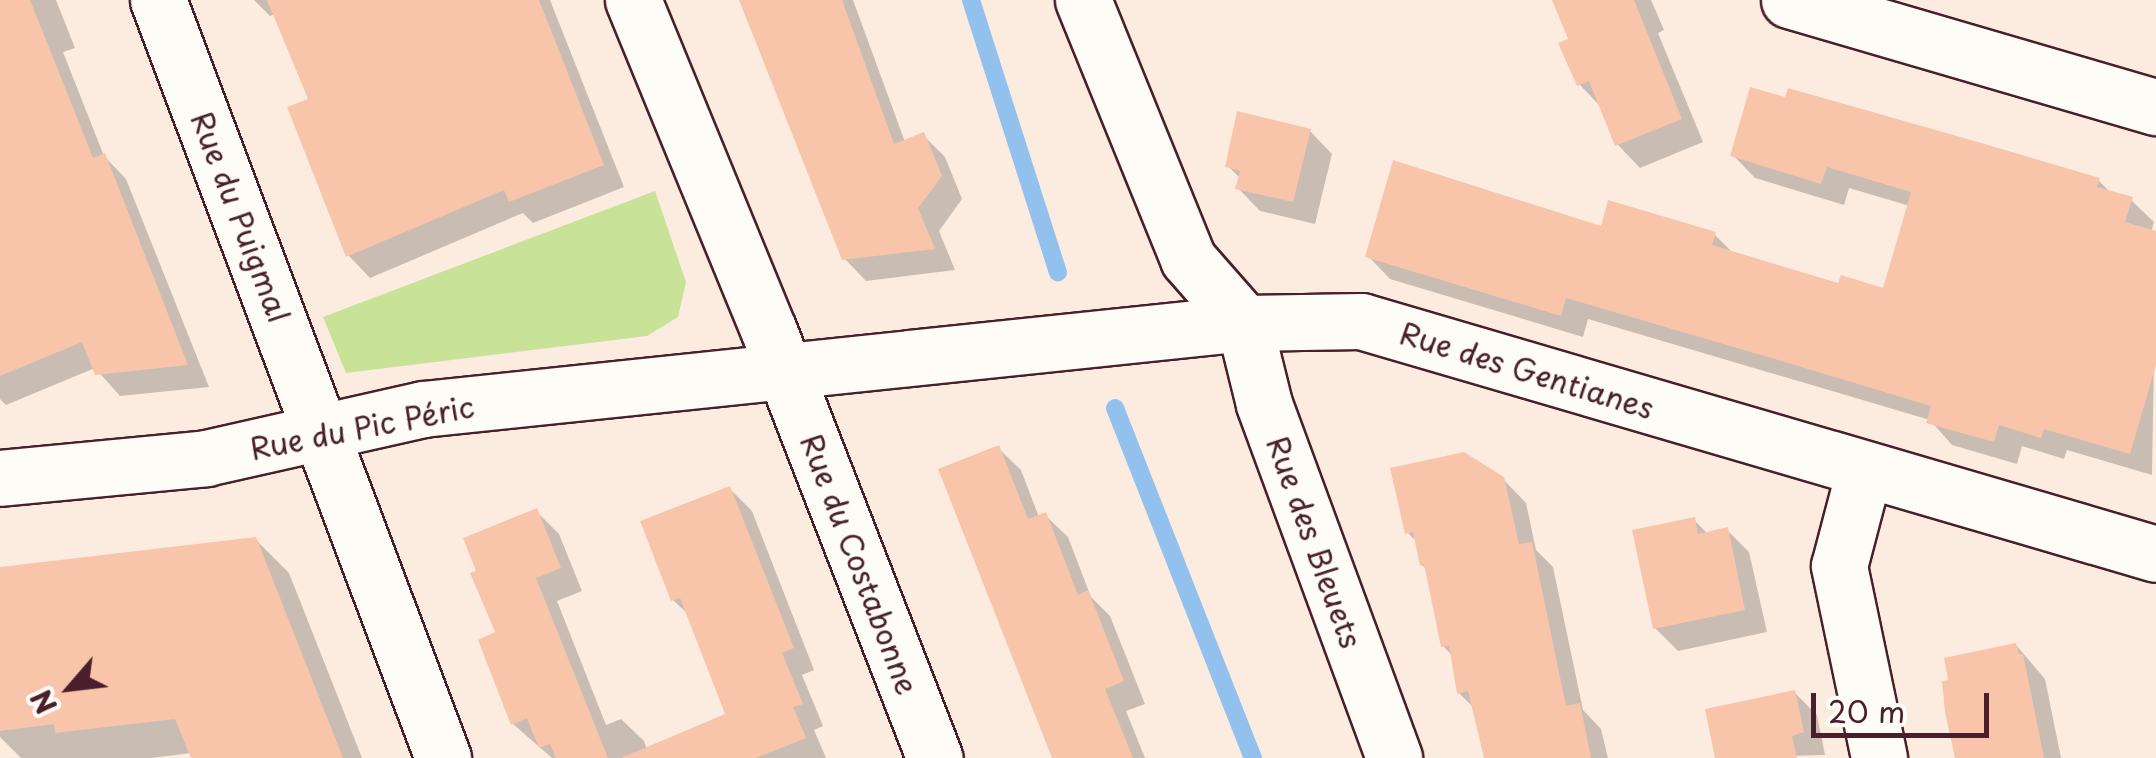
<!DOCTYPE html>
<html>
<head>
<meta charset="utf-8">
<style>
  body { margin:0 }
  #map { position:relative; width:2156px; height:758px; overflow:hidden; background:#fcece0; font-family:"Playpen Sans",sans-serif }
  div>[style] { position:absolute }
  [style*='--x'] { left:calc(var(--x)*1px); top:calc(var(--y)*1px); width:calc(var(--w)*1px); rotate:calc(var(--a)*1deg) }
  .green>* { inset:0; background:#c8e298 }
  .shadow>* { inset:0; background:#0003 }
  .stream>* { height:18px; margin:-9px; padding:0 9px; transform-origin:9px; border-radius:9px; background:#93c1ed }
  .building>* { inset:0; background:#f9c5aa }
  .roads { filter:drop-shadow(2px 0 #4a1f2b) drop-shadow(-2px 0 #4a1f2b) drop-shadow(0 2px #4a1f2b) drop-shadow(0 -2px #4a1f2b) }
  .minor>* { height:55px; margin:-27.5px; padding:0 27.5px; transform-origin:27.5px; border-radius:27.5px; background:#fdfcf7 }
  span { translate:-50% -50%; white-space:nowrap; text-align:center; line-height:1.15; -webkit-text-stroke:8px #fdfcf7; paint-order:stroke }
  .street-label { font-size:30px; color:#4a1f2b }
  .north { position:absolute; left:20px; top:638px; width:100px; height:100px; -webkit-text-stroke:8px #fdfcf7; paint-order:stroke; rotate:242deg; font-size:28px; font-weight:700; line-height:40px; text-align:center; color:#4a1f2b }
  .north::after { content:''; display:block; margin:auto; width:35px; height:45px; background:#4a1f2b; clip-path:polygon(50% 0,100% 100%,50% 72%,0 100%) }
  .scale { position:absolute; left:1811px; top:693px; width:178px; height:45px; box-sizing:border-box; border:5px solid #4a1f2b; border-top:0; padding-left:12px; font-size:30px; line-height:35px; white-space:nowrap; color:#4a1f2b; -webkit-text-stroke:8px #fdfcf7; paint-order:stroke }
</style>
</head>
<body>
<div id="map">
  <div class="green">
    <i style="clip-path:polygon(655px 191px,686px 282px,678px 317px,647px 336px,346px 373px,323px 317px)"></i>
  </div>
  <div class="shadow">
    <i style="clip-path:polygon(0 0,56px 0,75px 48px,63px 52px,104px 156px,126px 179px,209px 387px,120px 396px,95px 368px,6px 405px,0 399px)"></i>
    <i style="clip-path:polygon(254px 0,550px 0,624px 187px,533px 223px,523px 213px,370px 278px,348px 255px,311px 101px,275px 14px,270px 16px)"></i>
    <i style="clip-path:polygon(743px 0,853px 0,905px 142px,923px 135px,945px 157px,962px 199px,939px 231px,955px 270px,866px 281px,844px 258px)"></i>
    <i style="clip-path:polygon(1555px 0,1651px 0,1664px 30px,1658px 33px,1703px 142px,1640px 168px,1618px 145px,1602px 108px,1579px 84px,1571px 40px)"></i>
    <i style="clip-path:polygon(1310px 131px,1332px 154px,1315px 224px,1260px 211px,1238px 188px,1240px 178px,1228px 166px)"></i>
    <i style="clip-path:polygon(1733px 155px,2099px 181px,2112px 194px,2131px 200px,2154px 222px,2151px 232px,2156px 234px,2152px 475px,2067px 450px,2064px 459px,2022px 446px,2017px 464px,1952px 445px,1930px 420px,1588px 319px,1583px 337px,1390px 279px,1368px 256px,1602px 229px,1714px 234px,1734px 254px,1840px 286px,1885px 291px,1910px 206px,1849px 188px,1844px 205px,1755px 178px)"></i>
    <i style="clip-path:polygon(998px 448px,1021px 470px,1039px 517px,1045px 515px,1068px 537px,1091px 597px,1110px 616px,1145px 704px,1126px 711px,1145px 758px,1055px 758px)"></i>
    <i style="clip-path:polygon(1503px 479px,1526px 503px,1536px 550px,1553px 567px,1583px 710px,1601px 729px,1608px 758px,1486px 758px,1474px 708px,1459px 693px,1453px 656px,1443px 646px,1428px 571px,1422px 565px,1418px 543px,1407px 532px)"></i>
    <i style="clip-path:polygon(730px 489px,752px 511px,814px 670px,802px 675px,823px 726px,814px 730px,826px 758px,673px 758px,729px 715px,689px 615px,673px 600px)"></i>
    <i style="clip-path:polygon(536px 511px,559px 534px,582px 591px,557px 601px,606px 725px,621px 719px,644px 741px,650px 758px,552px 758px,513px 724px,498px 634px)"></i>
    <i style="clip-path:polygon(1694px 520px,1708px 534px,1727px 530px,1749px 552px,1767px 632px,1678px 651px,1655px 628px)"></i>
    <i style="clip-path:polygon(255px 539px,289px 573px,362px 758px,194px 758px,192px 753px,151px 758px,21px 758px,0 737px,0 569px)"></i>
    <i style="clip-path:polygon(2016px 645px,2045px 679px,2061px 758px,1957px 758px)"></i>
    <i style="clip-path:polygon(1794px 692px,1817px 715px,1825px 755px,1718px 758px)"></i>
  </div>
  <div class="stream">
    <i style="--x:971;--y:0;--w:286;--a:72.3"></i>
    <i style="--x:1115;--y:408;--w:376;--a:68.5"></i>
  </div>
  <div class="building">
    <i style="clip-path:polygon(0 0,30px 0,93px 158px,105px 153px,188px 365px,95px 375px,82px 342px,0 376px)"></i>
    <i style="clip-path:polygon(267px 0,539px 0,604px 165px,509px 202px,504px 190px,346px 257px,287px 107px,308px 99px)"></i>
    <i style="clip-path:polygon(739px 0,842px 0,894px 144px,924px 132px,942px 176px,918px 208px,935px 249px,842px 260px)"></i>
    <i style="clip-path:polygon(1552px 0,1634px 0,1682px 119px,1615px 146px,1589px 81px,1577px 86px,1558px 43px,1568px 39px)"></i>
    <i style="clip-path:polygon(1750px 87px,1785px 97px,1788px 88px,1971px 140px,2100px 178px,2097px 187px,2133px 197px,2125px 222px,2156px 231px,2156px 365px,2130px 454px,2044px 429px,2041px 438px,1999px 425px,1994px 442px,1926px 423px,1931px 406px,1785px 362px,1566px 298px,1561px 316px,1365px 257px,1393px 160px,1601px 226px,1608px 200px,1716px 232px,1712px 245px,1838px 283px,1841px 275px,1883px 288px,1911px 192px,1827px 167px,1821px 184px,1730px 156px)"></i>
    <i style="clip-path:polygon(1237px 111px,1311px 129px,1293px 202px,1235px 189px,1240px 171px,1225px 167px)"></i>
    <i style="clip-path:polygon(999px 445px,1028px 519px,1046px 512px,1078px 595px,1088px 590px,1124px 681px,1105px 689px,1133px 758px,1052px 758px,938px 469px)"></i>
    <i style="clip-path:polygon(1464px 452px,1504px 477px,1519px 544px,1532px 542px,1566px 706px,1580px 703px,1591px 758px,1484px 758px,1468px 691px,1457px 694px,1449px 646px,1441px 647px,1424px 564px,1420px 566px,1413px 532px,1405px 534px,1390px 468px)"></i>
    <i style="clip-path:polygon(730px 486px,794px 648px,782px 653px,803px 704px,793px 707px,806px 738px,756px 758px,621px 758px,725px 714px,680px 598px,671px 601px,640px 521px)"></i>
    <i style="clip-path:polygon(537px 508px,561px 568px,536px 578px,608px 758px,556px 758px,550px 744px,539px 748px,527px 718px,511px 725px,478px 640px,495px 632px,470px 573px,476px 571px,463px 538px)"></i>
    <i style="clip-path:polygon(1695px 517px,1698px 534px,1728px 527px,1745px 610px,1653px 629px,1632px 530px)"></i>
    <i style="clip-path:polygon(256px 537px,343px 758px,191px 758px,175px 719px,55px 733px,54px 724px,0 731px,0 567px)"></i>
    <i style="clip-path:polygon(2016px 643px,2019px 654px,2023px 654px,2044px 758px,1955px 758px,1945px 712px,1942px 681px,1948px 680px,1944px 658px)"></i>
    <i style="clip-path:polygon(1795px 690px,1804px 732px,1792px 736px,1797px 758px,1715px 758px,1705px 709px)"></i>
  </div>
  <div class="roads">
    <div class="minor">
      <i style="--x:158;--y:0;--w:810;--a:69.39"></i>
      <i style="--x:633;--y:0;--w:358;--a:67.7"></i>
      <i style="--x:769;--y:331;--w:458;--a:68.8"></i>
      <i style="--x:1083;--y:0;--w:279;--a:67.9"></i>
      <i style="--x:1188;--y:259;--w:85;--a:48.8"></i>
      <i style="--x:1244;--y:323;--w:117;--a:-1"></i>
      <i style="--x:1361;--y:321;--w:828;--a:16.33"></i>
      <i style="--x:1789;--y:0;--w:382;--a:16.3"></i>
      <i style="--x:1864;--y:471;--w:98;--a:104.7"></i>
      <i style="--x:1839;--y:566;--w:196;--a:78.2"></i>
      <i style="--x:0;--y:478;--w:207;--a:-5.5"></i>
      <i style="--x:206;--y:458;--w:222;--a:-12.7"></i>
      <i style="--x:423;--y:409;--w:825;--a:-5.98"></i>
      <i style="--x:1244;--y:323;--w:83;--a:76.1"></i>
      <i style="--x:1264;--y:404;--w:377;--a:69.8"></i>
    </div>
  </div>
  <div class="street-label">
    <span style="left:241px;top:217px;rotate:69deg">Rue du Puigmal</span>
    <span style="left:1527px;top:370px;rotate:17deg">Rue des Gentianes</span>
    <span style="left:362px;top:427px;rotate:-11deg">Rue du Pic Péric</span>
    <span style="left:1315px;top:542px;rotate:70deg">Rue des Bleuets</span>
    <span style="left:860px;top:564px;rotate:69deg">Rue du Costabonne</span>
  </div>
  <div class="north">N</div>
  <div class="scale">20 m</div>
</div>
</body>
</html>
